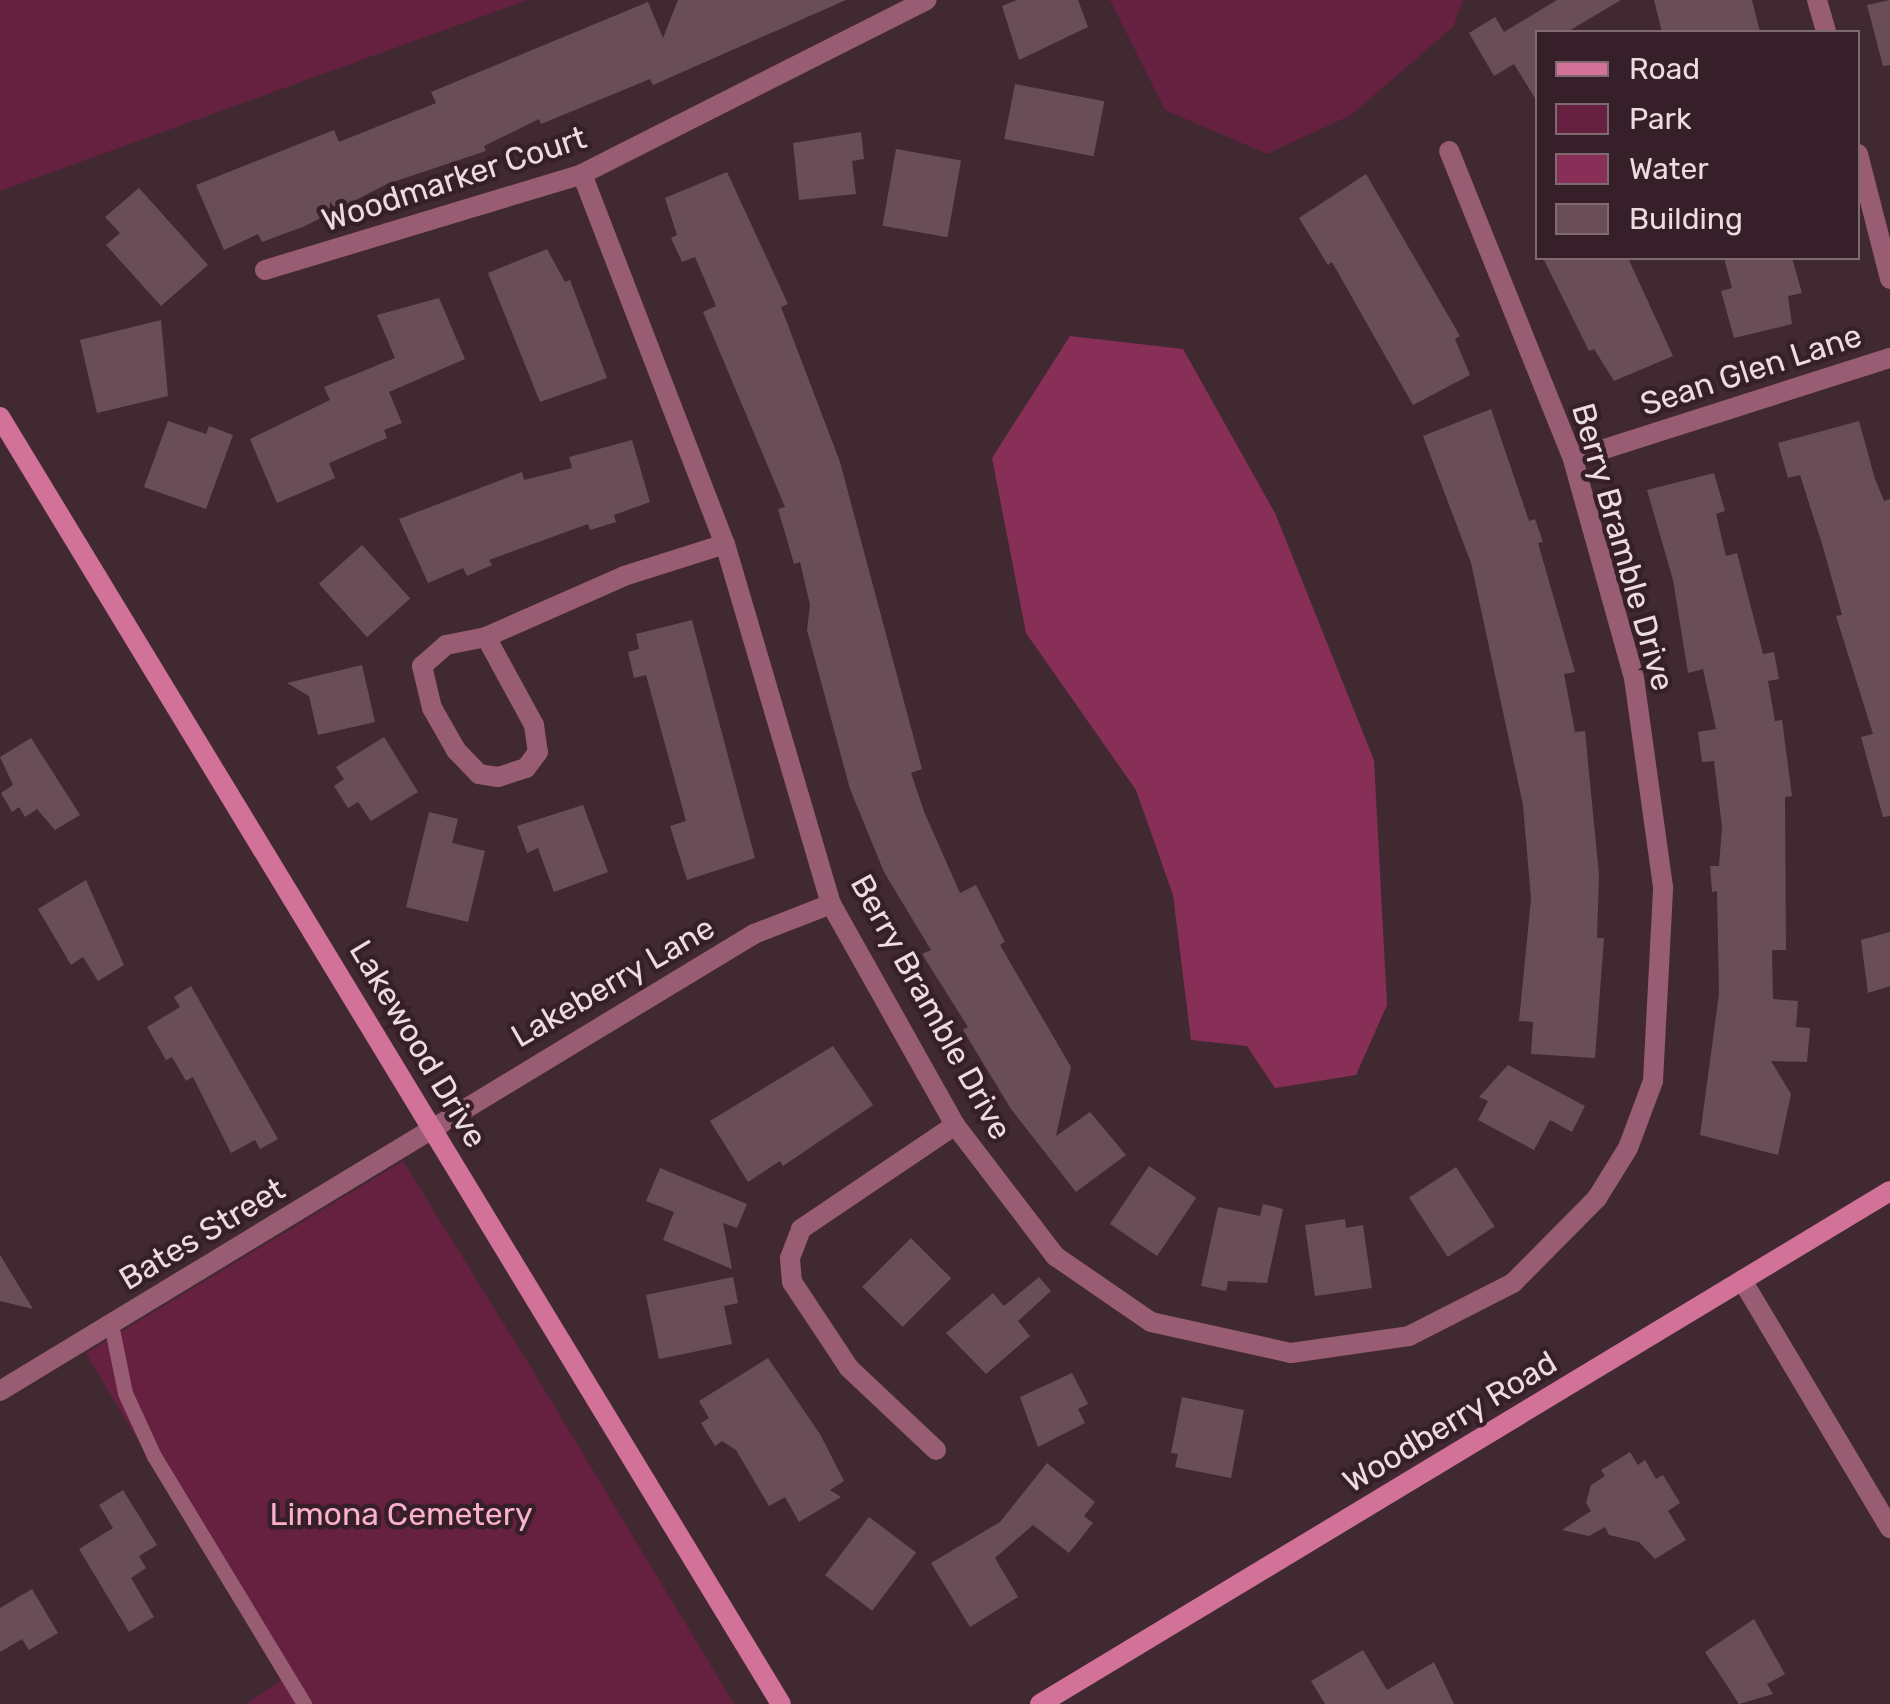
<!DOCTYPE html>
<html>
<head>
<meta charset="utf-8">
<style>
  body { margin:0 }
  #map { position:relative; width:1890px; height:1704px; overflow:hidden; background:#412931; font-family:Rubik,sans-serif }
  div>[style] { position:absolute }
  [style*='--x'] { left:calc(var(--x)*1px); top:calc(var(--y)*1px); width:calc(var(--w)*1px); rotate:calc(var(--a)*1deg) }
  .green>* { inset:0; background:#65213f }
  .water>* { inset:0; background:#872f56 }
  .building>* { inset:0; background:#694e57; transform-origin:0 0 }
  .lane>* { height:15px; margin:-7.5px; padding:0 7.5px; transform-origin:7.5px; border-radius:7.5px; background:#985c73 }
  .street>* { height:20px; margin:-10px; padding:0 10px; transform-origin:10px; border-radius:10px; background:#985c73 }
  .secondary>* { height:20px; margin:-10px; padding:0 10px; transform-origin:10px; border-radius:10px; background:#d27298 }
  span { translate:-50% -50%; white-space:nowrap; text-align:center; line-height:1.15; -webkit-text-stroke:9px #361f28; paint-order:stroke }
  .street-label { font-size:32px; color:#ecdbe0 }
  .park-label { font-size:32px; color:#fbb0cb }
  .legend { position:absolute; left:1535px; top:30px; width:325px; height:230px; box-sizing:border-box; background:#361f28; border:2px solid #7f6a72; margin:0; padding:12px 18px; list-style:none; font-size:30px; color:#ecdbe0 }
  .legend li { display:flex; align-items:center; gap:20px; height:50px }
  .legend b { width:50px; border:2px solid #7f6a72 }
</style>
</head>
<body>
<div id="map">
  <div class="green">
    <i style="clip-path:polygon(0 0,527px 0,0 191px)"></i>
    <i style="clip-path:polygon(1110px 0,1463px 0,1453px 27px,1351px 115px,1267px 154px,1165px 110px)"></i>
    <i style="clip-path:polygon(403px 1161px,546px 1392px,734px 1704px,246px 1704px,281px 1680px,86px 1353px)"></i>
  </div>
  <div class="water">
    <i style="clip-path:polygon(1070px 336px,1183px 349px,1275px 513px,1374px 760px,1387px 1005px,1356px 1075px,1275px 1088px,1247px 1046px,1191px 1040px,1173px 895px,1136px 790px,1026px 633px,992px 458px)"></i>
  </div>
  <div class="building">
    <i style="clip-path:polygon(678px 0,846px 0,653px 85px,650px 79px,541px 124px,539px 119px,484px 146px,486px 151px,387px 184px,305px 226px,262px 242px,258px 234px,224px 250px,196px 185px,334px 130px,339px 142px,436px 103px,431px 92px,648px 2px,663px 38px)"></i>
    <i style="clip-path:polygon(1017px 0,1078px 0,1088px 27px,1019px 60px,1002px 6px)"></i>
    <i style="clip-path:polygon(1557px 0,1621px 0,1567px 32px,1538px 32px,1538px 103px,1514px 64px,1494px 76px,1469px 33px,1495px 17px,1504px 32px)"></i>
    <i style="clip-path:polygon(1654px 0,1752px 0,1760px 32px,1662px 32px)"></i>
    <i style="clip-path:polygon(1890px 0,1890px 65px,1883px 66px,1867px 5px)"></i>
    <i style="left:1015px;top:84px;width:91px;height:56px;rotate:11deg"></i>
    <i style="clip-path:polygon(861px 132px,864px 159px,852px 161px,856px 194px,799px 200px,793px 143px)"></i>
    <i style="left:896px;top:149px;width:66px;height:78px;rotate:10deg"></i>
    <i style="clip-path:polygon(727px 172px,788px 304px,781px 307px,840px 462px,922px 769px,911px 773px,925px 814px,960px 893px,976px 885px,1005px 942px,1000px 945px,1071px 1067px,1056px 1136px,1090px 1112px,1126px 1155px,1076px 1192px,1011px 1109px,963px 1030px,968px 1027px,922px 954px,931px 950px,884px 872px,850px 789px,807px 630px,810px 605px,800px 562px,794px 564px,778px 509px,785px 507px,703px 312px,716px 306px,695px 257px,682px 262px,671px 238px,677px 235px,665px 198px)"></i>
    <i style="clip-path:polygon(1366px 174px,1460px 336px,1455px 339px,1470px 375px,1413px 405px,1332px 262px,1328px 265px,1299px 218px)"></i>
    <i style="clip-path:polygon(139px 188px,208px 265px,161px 306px,106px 245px,120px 233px,105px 217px)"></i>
    <i style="clip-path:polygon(547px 249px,565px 282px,570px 280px,607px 378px,540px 402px,488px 273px)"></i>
    <i style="clip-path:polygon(1543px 258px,1628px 258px,1673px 356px,1614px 381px,1594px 349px,1589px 351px)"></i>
    <i style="clip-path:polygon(1724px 258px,1792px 258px,1802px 293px,1788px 296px,1792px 324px,1734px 338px,1721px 291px,1732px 288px)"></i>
    <i style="clip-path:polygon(439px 298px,465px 359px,389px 392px,402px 423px,384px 430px,387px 438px,329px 463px,335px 478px,277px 503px,250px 439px,330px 400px,324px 387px,395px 358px,377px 315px)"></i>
    <i style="clip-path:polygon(161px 320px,168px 396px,97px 413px,80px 340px)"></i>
    <i style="clip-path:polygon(1491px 409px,1529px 521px,1535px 519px,1543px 542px,1538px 543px,1575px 672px,1564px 674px,1575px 732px,1585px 731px,1599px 875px,1597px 938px,1604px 938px,1595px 1058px,1531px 1054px,1533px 1022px,1519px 1021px,1531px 899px,1523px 805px,1471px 563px,1423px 436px)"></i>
    <i style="clip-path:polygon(168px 421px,206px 434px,209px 426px,233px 435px,206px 509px,144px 487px)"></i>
    <i style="clip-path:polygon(1859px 421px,1875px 479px,1884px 501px,1890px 499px,1890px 816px,1883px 817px,1861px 737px,1873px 734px,1836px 616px,1842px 615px,1823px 547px,1800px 475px,1788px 478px,1778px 443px)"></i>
    <i style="clip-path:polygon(632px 440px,650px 502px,614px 515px,616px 522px,590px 530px,588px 524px,489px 560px,492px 565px,467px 576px,463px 568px,428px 583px,399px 519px,522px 472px,524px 480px,572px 468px,569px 457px)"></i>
    <i style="clip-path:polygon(1714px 473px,1725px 511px,1716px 514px,1726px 556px,1737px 553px,1763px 654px,1774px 652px,1779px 679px,1768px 681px,1775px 721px,1782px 720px,1792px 796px,1785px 797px,1786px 950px,1772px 950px,1773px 999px,1798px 1001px,1796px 1027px,1810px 1028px,1807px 1062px,1771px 1061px,1791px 1094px,1778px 1155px,1700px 1135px,1719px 994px,1717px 891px,1712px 892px,1710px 866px,1719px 866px,1722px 827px,1714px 761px,1702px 762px,1698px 732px,1716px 729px,1703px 669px,1688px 673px,1673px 580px,1647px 490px)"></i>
    <i style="left:362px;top:545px;width:72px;height:58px;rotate:48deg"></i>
    <i style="clip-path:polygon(692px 620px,755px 858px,687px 880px,670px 826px,686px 821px,646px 675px,634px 678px,628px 652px,639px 649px,636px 634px)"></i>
    <i style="clip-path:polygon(362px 665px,375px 722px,318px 735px,309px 696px,287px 683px)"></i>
    <i style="clip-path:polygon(384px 737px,418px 792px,371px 821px,358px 802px,348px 808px,334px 786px,344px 779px,336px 767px)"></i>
    <i style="clip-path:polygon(31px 738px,80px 815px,55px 830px,37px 809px,25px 817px,19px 807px,12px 812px,1px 793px,13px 785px,0 757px)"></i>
    <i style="clip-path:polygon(583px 805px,608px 872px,554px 892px,538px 848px,527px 853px,517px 826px)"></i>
    <i style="clip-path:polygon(429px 812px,458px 819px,452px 843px,485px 851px,468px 922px,406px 907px)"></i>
    <i style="clip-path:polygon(86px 880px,124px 965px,98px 981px,83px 957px,71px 965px,38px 909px)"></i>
    <i style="clip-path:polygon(1890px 932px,1890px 986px,1868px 993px,1861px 940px)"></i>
    <i style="clip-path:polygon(191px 986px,278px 1139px,260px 1149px,255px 1140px,231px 1153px,193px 1077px,186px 1081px,172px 1057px,166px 1060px,147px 1027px,180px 1007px,174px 997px)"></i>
    <i style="clip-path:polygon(833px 1046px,873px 1105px,783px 1166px,780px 1161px,748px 1182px,710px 1121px)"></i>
    <i style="clip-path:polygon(1508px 1065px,1585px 1106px,1572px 1132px,1550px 1120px,1534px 1150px,1478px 1120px,1488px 1101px,1479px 1097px)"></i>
    <i style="left:1149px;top:1166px;width:57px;height:70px;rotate:34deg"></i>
    <i style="left:1456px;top:1167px;width:71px;height:56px;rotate:57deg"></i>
    <i style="clip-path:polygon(660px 1168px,747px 1204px,737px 1228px,723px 1223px,732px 1269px,663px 1240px,674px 1212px,646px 1201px)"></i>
    <i style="clip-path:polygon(1263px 1204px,1283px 1209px,1267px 1283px,1228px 1281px,1226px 1291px,1201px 1286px,1218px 1207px,1260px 1216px)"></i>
    <i style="clip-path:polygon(1345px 1219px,1346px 1228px,1363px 1225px,1372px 1288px,1315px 1296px,1305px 1225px)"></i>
    <i style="left:911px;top:1238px;width:57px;height:69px;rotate:45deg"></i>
    <i style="clip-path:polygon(0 1255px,33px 1309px,0 1301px)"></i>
    <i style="clip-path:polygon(733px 1277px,738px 1303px,724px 1306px,732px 1344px,659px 1359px,646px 1295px)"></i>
    <i style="clip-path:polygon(1039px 1277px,1051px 1291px,1018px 1321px,1030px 1336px,986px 1374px,946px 1333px,993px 1293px,1004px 1306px)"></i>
    <i style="clip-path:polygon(768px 1358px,820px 1434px,844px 1481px,830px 1490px,841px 1497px,799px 1522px,785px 1497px,769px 1506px,736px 1450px,722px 1441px,715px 1446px,701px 1423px,709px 1418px,699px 1401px)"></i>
    <i style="clip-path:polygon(1072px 1373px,1088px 1404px,1078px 1409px,1085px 1423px,1038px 1447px,1020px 1397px)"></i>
    <i style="clip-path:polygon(1182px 1397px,1244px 1410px,1231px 1478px,1175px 1467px,1178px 1454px,1171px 1453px)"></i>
    <i style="clip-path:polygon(1630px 1452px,1638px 1465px,1645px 1460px,1656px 1479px,1663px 1475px,1680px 1503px,1668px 1511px,1686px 1540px,1655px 1559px,1639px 1542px,1609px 1535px,1605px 1527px,1589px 1536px,1562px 1530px,1591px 1511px,1586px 1503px,1591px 1485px,1605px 1476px,1601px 1470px)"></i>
    <i style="clip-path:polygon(1047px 1463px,1095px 1502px,1084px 1516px,1093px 1523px,1069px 1553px,1033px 1525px,995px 1558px,1018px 1597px,970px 1627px,931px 1563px,1000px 1522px)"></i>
    <i style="clip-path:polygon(123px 1490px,157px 1545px,139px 1556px,146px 1568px,131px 1578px,154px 1617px,129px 1632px,79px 1549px,113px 1528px,99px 1505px)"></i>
    <i style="left:869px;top:1517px;width:59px;height:73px;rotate:37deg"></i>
    <i style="clip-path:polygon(32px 1589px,58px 1633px,29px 1650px,22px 1639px,0 1652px,0 1608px)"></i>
    <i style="clip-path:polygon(1754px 1619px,1785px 1674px,1767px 1684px,1773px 1694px,1739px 1704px,1705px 1652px)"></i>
    <i style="clip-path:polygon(1363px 1650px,1387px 1690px,1434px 1662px,1454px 1704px,1325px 1704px,1311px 1681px)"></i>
  </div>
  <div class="lane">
    <i style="--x:111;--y:1324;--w:70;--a:78.5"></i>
    <i style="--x:125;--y:1393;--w:69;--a:65.3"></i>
    <i style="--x:154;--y:1456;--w:290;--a:58.8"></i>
  </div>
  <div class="street">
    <i style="--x:1817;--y:0;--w:33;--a:74"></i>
    <i style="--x:1858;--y:154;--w:129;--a:75.6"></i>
    <i style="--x:582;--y:174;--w:397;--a:68.9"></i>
    <i style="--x:725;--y:544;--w:375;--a:73.6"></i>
    <i style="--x:831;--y:904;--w:253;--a:60.7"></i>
    <i style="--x:955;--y:1125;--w:165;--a:52.6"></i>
    <i style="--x:1055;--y:1256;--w:116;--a:34.5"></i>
    <i style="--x:1151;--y:1322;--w:143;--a:12.5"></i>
    <i style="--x:1291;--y:1353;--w:119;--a:-8.2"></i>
    <i style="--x:1409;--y:1336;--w:117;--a:-27"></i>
    <i style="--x:1513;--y:1283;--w:120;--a:-45.3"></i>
    <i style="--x:1597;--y:1198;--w:59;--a:-58.2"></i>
    <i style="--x:1628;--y:1148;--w:72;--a:-69.5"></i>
    <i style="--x:1653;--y:1081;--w:194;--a:-87"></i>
    <i style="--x:1663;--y:887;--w:211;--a:-97.9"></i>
    <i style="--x:1634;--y:678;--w:227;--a:-105.6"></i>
    <i style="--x:1573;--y:459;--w:332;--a:-111.9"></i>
    <i style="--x:265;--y:270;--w:331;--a:-16.8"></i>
    <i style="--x:582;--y:174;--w:386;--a:-26.8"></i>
    <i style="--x:1573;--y:459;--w:333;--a:-17.7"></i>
    <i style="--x:486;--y:637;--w:100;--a:61.4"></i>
    <i style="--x:534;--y:725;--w:27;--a:82"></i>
    <i style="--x:538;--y:752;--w:20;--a:127"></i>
    <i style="--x:526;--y:768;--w:29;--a:162"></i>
    <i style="--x:498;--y:777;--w:19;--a:-171"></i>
    <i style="--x:479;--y:774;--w:33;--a:-134"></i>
    <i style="--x:456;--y:750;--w:48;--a:-119.7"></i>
    <i style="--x:432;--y:708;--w:43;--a:-103.4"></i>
    <i style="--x:422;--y:666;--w:32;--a:-41"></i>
    <i style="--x:446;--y:645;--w:41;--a:-11.3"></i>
    <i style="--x:486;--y:637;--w:151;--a:-23.8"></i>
    <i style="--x:624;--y:576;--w:106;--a:-17.6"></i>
    <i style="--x:1742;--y:1280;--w:289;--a:59.2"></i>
    <i style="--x:0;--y:1391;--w:882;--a:-31.22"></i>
    <i style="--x:754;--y:934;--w:83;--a:-21.3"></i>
    <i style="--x:936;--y:1450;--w:120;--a:-136.7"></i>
    <i style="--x:849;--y:1368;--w:103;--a:-123.5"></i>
    <i style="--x:792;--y:1282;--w:24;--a:-95"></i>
    <i style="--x:790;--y:1258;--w:31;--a:-69"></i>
    <i style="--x:801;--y:1229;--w:186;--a:-34"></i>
  </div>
  <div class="secondary">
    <i style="--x:0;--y:417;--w:1505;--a:58.75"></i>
    <i style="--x:1040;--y:1704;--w:993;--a:-31.11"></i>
  </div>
  <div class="street-label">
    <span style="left:454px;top:179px;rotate:-18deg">Woodmarker Court</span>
    <span style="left:1751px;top:370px;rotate:-18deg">Sean Glen Lane</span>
    <span style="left:1623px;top:547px;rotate:74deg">Berry Bramble Drive</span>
    <span style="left:613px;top:982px;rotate:-30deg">Lakeberry Lane</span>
    <span style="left:931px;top:1007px;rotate:61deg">Berry Bramble Drive</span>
    <span style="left:418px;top:1044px;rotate:59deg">Lakewood Drive</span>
    <span style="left:202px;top:1234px;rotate:-31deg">Bates Street</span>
    <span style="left:1450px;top:1422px;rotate:-31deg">Woodberry Road</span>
  </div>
  <div class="park-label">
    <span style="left:401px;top:1514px">Limona Cemetery</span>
  </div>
  <ul class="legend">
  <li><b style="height:12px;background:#d27298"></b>Road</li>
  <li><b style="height:28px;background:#65213f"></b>Park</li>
  <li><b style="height:28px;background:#872f56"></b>Water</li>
  <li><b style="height:28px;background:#694e57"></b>Building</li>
  </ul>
</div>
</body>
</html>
